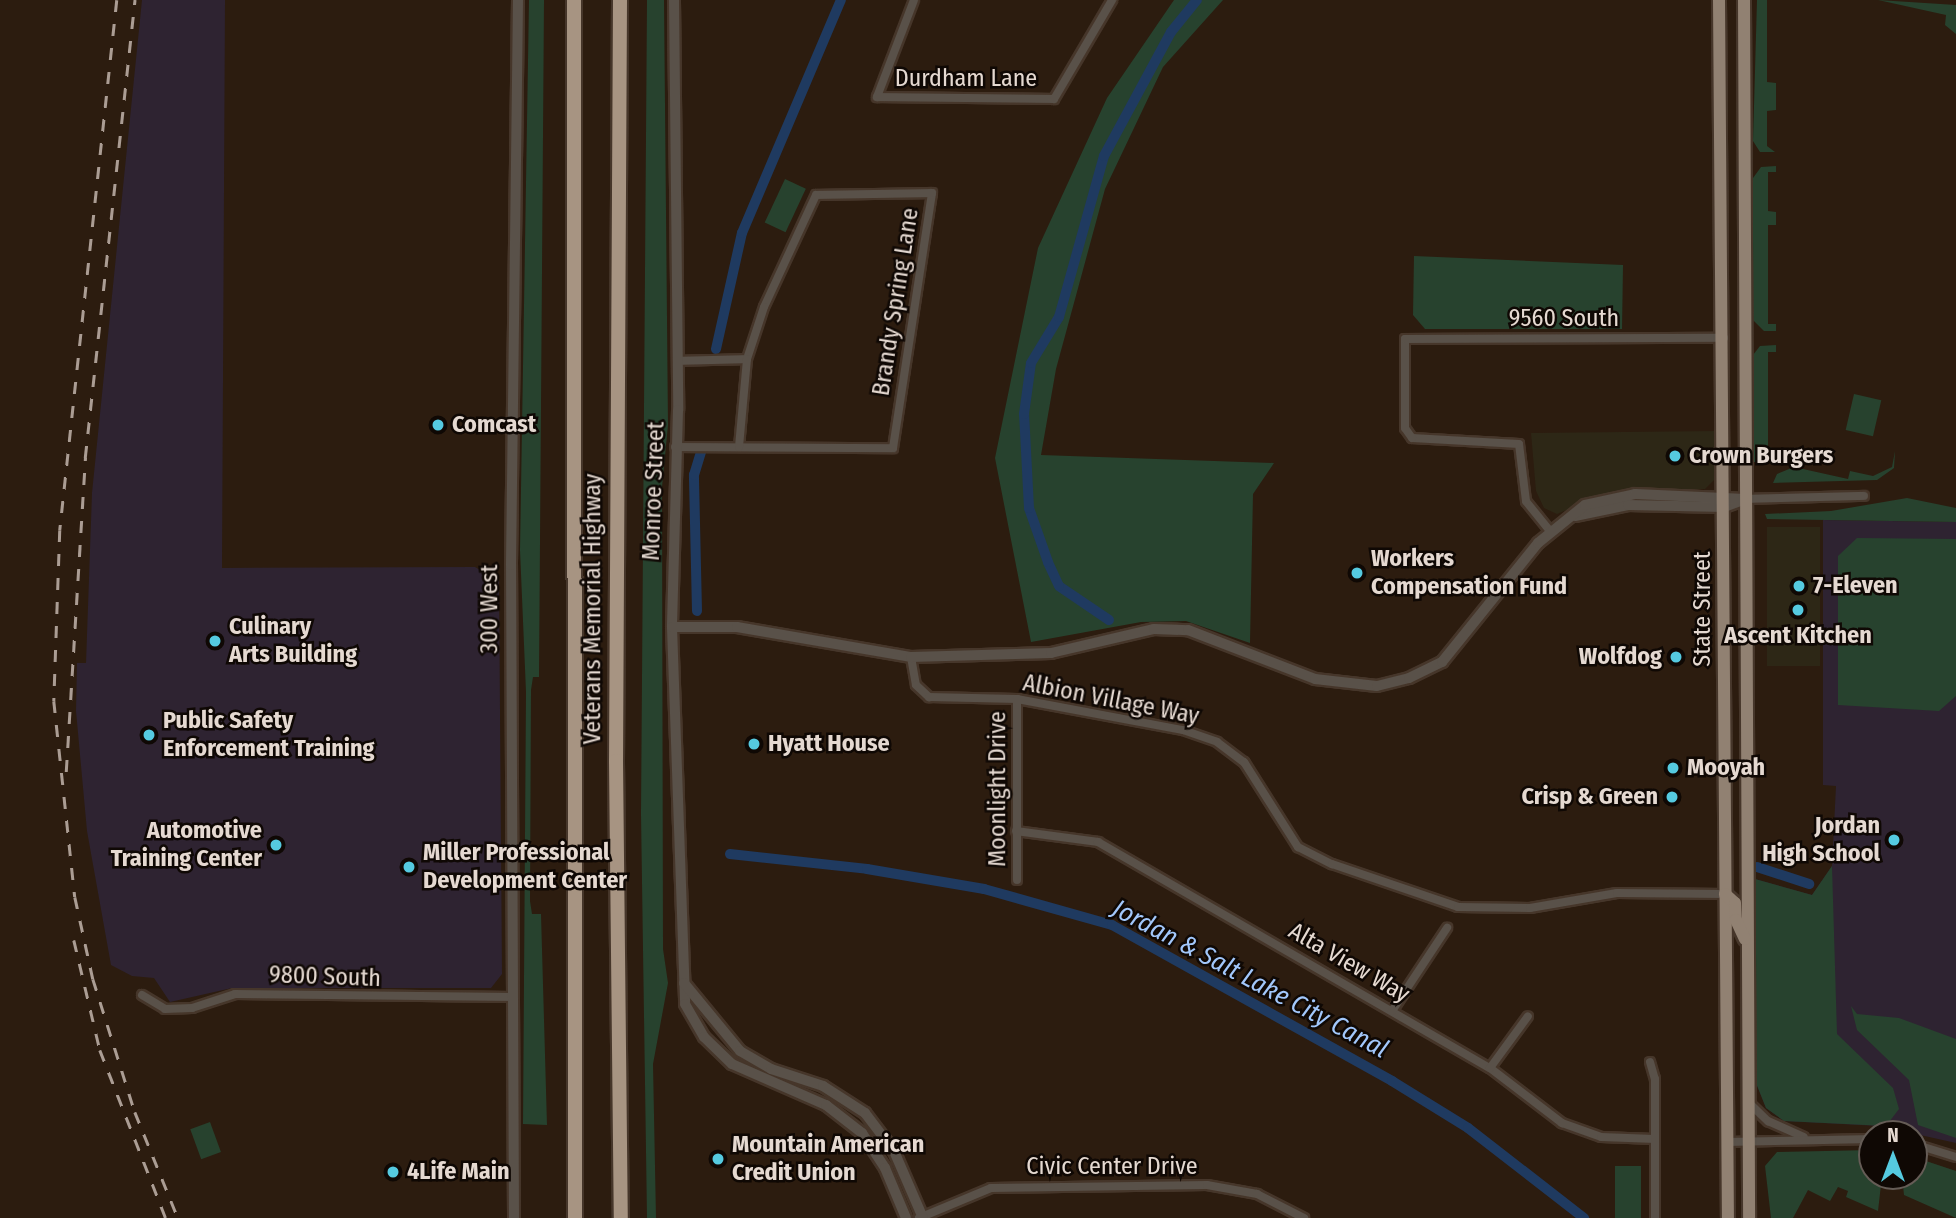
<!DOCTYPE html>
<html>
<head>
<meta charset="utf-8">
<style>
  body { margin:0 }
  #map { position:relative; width:1956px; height:1218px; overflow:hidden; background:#2c1c0f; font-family:"Fira Sans Condensed",sans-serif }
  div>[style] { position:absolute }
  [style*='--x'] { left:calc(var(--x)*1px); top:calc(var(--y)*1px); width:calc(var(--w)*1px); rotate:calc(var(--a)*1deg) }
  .commercial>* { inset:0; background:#2d2716; transform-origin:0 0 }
  .education>* { inset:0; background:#2e2331 }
  .green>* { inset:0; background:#27422e; transform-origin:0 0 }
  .canal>* { height:10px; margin:-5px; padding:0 5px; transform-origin:5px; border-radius:5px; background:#1f3a60 }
  .roads { filter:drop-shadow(2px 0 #46362a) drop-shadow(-2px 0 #46362a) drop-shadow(0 2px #46362a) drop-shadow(0 -2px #46362a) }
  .minor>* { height:8px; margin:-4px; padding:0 4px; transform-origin:4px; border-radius:4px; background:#595149 }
  .tertiary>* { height:10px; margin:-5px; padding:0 5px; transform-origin:5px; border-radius:5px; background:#595149 }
  .primary>* { height:12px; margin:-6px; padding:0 6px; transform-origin:6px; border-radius:6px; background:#918172 }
  .motorway>* { height:14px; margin:-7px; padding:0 7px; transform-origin:7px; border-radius:7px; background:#a79482 }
  .rail>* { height:2.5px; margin-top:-1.25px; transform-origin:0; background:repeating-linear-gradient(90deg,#ab9d94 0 12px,transparent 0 24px) }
  .dots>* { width:19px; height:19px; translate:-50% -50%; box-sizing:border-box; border:4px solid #0f0804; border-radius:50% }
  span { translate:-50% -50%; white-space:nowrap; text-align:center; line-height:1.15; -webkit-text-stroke:5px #0f0804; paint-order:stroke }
  .street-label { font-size:24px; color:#e5d9d1 }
  .poi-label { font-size:24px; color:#e5d9d1; font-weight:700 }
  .left { translate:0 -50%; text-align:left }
  .right { translate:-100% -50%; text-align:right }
  .water-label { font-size:26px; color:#a2c7fb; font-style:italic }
  .north { position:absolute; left:1858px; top:1120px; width:70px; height:70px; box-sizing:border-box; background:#0f0804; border:2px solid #655c56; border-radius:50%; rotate:0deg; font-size:19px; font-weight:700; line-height:28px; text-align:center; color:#e5d9d1 }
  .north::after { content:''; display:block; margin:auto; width:24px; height:32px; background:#55cae0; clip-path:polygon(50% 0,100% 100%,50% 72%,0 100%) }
</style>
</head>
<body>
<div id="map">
  <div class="commercial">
    <i style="clip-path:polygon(1716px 431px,1715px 479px,1705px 489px,1611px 492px,1557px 514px,1544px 508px,1536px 491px,1531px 433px)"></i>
    <i style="left:1767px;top:527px;width:53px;height:139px"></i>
  </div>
  <div class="education">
    <i style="clip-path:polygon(142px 0,225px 0,222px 568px,475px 567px,499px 581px,502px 974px,491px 988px,232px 988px,170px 1002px,154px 978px,132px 976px,111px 965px,87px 831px,76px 711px,77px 663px,86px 663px,92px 493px)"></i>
    <i style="clip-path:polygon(1823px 520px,1956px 522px,1956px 1143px,1880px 1126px,1784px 1121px,1766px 1108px,1756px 1083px,1755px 879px,1812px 895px,1832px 866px,1836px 786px,1823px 785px)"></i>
  </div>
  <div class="green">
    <i style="clip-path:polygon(529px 0,544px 0,539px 677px,533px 677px,531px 690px,530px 901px,532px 914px,541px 914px,547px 1125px,523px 1124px,526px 692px,520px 550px)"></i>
    <i style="clip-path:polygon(647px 0,664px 0,668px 425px,662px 487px,663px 949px,668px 983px,653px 1064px,656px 1218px,647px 1218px,641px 814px)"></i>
    <i style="clip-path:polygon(1174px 0,1223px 0,1163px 67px,1105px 189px,1056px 369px,1041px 455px,1274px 463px,1253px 494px,1250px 643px,1186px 621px,1141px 622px,1031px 642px,995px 458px,1038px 248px,1107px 98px)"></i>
    <i style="clip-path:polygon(1757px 0,1767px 0,1767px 82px,1776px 83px,1776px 110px,1767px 111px,1767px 146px,1775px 152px,1760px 152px,1753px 141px)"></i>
    <i style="clip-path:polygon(1878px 0,1956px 5px,1956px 34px,1945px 25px,1946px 15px)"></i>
    <i style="clip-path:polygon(1776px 166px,1776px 172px,1768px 172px,1768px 211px,1776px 212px,1776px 225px,1768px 225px,1768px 324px,1776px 324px,1776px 331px,1764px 331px,1753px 320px,1753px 178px,1761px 167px)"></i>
    <i style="left:785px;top:179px;width:23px;height:48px;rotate:25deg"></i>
    <i style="clip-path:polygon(1414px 256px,1623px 265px,1622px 329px,1425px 329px,1413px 315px)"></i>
    <i style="clip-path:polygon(1776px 345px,1776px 352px,1768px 352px,1768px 447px,1777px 449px,1774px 463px,1754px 462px,1753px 355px,1760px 346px)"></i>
    <i style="left:1854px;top:394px;width:28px;height:37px;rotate:13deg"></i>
    <i style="clip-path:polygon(1895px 451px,1894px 468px,1877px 480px,1773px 483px,1777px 474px,1794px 467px,1848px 479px,1850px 471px,1873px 476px,1892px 467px)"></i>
    <i style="clip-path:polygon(1907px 498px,1956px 508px,1956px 522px,1767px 519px,1765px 514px,1831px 511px)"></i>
    <i style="clip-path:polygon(1857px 538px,1956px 539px,1956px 696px,1939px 711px,1838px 705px,1838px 556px)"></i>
    <i style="clip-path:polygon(1832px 866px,1837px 1034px,1893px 1088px,1899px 1109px,1886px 1126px,1784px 1121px,1766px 1108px,1756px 1083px,1755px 879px,1812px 895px)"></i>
    <i style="clip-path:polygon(1851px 1006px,1857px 1014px,1899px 1018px,1956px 1039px,1956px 1138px,1918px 1125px,1909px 1080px,1857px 1030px)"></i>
    <i style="left:210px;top:1122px;width:32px;height:21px;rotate:70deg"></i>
    <i style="clip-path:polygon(1872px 1150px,1872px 1176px,1882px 1176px,1878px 1211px,1846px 1197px,1848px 1191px,1838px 1187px,1830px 1201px,1808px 1190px,1793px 1218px,1771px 1218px,1765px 1166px,1777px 1152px)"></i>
    <i style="clip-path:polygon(1914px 1157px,1956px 1171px,1956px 1218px,1904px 1195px,1902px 1176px,1914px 1176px)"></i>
    <i style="left:1615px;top:1166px;width:26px;height:52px"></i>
  </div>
  <div class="canal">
    <i style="--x:716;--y:349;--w:119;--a:-77.4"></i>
    <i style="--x:742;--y:233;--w:253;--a:-67"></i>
    <i style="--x:697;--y:611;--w:136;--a:-91.3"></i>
    <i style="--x:694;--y:475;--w:24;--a:-73"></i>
    <i style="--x:1109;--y:620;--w:60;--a:-145.8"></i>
    <i style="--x:1059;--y:586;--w:26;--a:-115"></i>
    <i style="--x:1048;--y:562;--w:57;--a:-109.4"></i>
    <i style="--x:1029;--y:508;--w:94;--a:-93"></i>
    <i style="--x:1024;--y:414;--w:51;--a:-82.2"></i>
    <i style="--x:1031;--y:363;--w:54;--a:-58.7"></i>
    <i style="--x:1059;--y:317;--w:167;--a:-74.4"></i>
    <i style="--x:1104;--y:156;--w:141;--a:-61.6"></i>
    <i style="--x:1171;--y:32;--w:41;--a:-50.9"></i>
    <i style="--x:730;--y:854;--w:138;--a:6.2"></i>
    <i style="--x:867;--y:869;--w:119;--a:9.7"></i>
    <i style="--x:984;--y:889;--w:133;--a:15.7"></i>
    <i style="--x:1112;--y:925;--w:321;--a:29.1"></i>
    <i style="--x:1392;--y:1081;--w:89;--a:31.7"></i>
    <i style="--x:1468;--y:1128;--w:147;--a:37.8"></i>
    <i style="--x:1757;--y:867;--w:55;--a:18.1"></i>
  </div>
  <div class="roads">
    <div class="minor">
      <i style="--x:914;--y:0;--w:104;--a:110.9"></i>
      <i style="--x:877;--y:97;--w:177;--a:0.6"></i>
      <i style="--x:1054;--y:99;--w:115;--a:-59.6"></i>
      <i style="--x:677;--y:361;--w:70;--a:-1.6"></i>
      <i style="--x:675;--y:447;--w:218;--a:0.3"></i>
      <i style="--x:893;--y:448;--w:258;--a:-81.3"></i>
      <i style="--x:932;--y:193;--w:116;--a:179"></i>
      <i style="--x:816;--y:195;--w:123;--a:114.9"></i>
      <i style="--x:764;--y:307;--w:55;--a:108.1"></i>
      <i style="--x:747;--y:359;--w:88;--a:95.2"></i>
      <i style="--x:1746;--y:499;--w:118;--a:-1.5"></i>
      <i style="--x:1550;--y:531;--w:38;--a:-129"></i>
      <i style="--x:1526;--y:501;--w:57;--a:-97"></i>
      <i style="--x:1519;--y:444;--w:107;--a:-176.8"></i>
      <i style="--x:1412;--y:438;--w:12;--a:-125"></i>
      <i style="--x:1405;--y:428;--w:89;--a:-90"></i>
      <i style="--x:1405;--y:339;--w:319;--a:-0.2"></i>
      <i style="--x:911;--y:657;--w:28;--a:80"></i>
      <i style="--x:916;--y:685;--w:18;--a:43"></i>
      <i style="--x:929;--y:697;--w:88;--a:1.3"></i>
      <i style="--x:1017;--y:699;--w:169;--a:10.6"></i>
      <i style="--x:1183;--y:730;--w:36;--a:19"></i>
      <i style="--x:1217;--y:742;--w:34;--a:37"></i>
      <i style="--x:1244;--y:762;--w:101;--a:57.6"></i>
      <i style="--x:1298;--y:847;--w:38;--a:27"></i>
      <i style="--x:1332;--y:864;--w:133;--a:18.8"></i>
      <i style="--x:1458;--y:907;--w:72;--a:0.8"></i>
      <i style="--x:1530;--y:908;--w:88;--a:-9.8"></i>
      <i style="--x:1617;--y:893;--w:108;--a:0.5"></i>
      <i style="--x:1016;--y:831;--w:83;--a:7.6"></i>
      <i style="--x:1098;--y:842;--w:452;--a:30"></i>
      <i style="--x:1490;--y:1068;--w:91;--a:37.4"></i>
      <i style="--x:1562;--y:1123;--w:41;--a:19.7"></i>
      <i style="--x:1601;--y:1137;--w:54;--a:2.1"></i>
      <i style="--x:1017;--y:880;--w:181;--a:-90"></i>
      <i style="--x:142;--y:995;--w:27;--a:31"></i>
      <i style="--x:165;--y:1009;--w:27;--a:-2"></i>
      <i style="--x:192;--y:1008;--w:45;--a:-18"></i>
      <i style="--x:235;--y:994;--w:278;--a:0.6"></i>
      <i style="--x:1392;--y:1011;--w:100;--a:-56.5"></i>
      <i style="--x:1650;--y:1062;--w:18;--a:74"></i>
      <i style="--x:1655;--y:1079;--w:139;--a:90"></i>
      <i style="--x:1490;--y:1068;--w:64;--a:-53.8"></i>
      <i style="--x:1748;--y:1102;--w:28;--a:44"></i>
      <i style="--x:1768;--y:1121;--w:39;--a:24"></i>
      <i style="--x:1727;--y:1142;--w:145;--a:-1.2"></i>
      <i style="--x:1914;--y:1144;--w:44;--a:17.2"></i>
      <i style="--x:919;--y:1218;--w:78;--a:-22.6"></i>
      <i style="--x:991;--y:1188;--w:216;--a:-0.8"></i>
      <i style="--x:1207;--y:1185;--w:51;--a:10.2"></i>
      <i style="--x:1257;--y:1194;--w:53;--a:27.1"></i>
    </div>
    <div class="tertiary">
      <i style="--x:674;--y:0;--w:410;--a:89.4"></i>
      <i style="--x:678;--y:410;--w:217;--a:91.6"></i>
      <i style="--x:672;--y:627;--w:377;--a:88"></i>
      <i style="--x:685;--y:1004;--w:38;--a:60"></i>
      <i style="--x:704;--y:1037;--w:39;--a:44"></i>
      <i style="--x:732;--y:1064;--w:103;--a:23.6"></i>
      <i style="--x:826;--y:1105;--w:46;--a:37.9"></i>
      <i style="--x:862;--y:1133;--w:42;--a:56.7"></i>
      <i style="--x:885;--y:1168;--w:54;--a:67.2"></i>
      <i style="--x:1575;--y:516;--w:54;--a:-11.7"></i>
      <i style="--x:1628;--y:505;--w:96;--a:1.2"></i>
      <i style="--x:1724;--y:507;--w:23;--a:-20"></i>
      <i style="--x:672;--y:627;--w:65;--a:0"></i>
      <i style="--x:737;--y:627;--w:177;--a:9.8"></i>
      <i style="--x:911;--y:657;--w:140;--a:-1.6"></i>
      <i style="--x:1051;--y:653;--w:106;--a:-13.1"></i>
      <i style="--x:1154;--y:629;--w:34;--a:2"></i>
      <i style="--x:1188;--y:630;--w:136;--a:21.1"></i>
      <i style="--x:1315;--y:679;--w:62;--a:6.4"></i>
      <i style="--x:1377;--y:686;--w:33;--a:-14"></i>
      <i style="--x:1409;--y:678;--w:37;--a:-26"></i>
      <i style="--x:1442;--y:662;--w:153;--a:-51.1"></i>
      <i style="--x:1538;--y:543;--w:60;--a:-39"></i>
      <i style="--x:1585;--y:505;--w:51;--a:-12.4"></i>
      <i style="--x:1635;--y:494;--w:111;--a:2.6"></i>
      <i style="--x:684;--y:983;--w:88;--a:50.5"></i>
      <i style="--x:740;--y:1051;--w:36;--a:30"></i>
      <i style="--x:771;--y:1069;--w:55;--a:18.1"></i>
      <i style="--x:823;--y:1086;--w:50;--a:32.7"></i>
      <i style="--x:865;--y:1113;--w:48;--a:52.7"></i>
      <i style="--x:894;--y:1151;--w:73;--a:66.6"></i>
      <i style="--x:514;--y:1218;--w:653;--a:-90.26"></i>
      <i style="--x:511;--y:565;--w:565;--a:-89.29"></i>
    </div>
    <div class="primary">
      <i style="--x:1719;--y:0;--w:1218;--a:89.58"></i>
      <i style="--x:1744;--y:0;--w:1218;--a:89.76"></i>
      <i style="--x:1725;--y:894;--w:13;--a:42"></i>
      <i style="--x:1735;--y:903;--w:17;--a:87"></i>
      <i style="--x:1736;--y:920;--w:21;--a:65"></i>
    </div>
    <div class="motorway">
      <i style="--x:574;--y:0;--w:1218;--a:89.95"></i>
      <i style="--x:620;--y:0;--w:761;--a:90.3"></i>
      <i style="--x:616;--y:761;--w:457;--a:89.4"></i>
    </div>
  </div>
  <div class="rail">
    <i style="--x:117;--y:0;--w:533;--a:96.14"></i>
    <i style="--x:60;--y:530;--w:171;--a:92"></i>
    <i style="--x:54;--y:701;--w:197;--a:83.9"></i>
    <i style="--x:75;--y:897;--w:84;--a:77.6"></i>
    <i style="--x:93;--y:979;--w:139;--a:72.5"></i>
    <i style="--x:135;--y:1112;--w:114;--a:67.9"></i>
    <i style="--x:66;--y:772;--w:315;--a:-86.5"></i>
    <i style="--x:85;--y:458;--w:461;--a:-83.8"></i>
    <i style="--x:74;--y:940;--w:113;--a:76.7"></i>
    <i style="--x:100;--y:1050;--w:180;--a:68.6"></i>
  </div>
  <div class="dots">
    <i style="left:438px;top:425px;background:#55cae0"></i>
    <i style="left:1675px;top:456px;background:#55cae0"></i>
    <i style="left:1357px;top:573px;background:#55cae0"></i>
    <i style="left:1799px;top:586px;background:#55cae0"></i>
    <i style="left:1798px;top:610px;background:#55cae0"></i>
    <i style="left:215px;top:641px;background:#55cae0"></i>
    <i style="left:1676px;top:657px;background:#55cae0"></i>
    <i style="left:149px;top:735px;background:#55cae0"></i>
    <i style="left:754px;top:744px;background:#55cae0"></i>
    <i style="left:1673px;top:768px;background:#55cae0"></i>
    <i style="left:1672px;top:797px;background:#55cae0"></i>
    <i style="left:1894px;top:840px;background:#55cae0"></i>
    <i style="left:276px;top:845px;background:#55cae0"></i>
    <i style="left:409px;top:867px;background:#55cae0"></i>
    <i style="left:718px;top:1159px;background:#55cae0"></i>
    <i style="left:393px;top:1172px;background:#55cae0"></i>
  </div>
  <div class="street-label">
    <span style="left:966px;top:79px">Durdham Lane</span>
    <span style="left:896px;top:302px;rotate:-81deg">Brandy Spring Lane</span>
    <span style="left:1564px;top:319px">9560 South</span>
    <span style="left:654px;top:491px;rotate:-88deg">Monroe Street</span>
    <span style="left:490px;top:609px;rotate:-90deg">300 West</span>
    <span style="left:593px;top:609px;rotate:-90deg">Veterans Memorial Highway</span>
    <span style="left:1703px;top:609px;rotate:-90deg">State Street</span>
    <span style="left:1111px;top:700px;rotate:11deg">Albion Village Way</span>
    <span style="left:998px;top:789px;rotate:-90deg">Moonlight Drive</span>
    <span style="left:1349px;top:963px;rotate:30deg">Alta View Way</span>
    <span style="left:325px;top:977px;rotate:2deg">9800 South</span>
    <span style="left:1112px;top:1167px">Civic Center Drive</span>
  </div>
  <div class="poi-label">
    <span class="left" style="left:452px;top:425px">Comcast</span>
    <span class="left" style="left:1689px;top:456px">Crown Burgers</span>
    <span class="left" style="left:1371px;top:573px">Workers<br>Compensation Fund</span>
    <span class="left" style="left:1813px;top:586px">7-Eleven</span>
    <span class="left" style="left:229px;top:641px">Culinary<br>Arts Building</span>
    <span style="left:1798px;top:636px">Ascent Kitchen</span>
    <span class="right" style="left:1662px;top:657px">Wolfdog</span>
    <span class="left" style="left:163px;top:735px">Public Safety<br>Enforcement Training</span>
    <span class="left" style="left:768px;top:744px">Hyatt House</span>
    <span class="left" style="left:1687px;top:768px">Mooyah</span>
    <span class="right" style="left:1658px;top:797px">Crisp &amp; Green</span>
    <span class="right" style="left:1880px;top:840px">Jordan<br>High School</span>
    <span class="right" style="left:262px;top:845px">Automotive<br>Training Center</span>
    <span class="left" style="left:423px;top:867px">Miller Professional<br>Development Center</span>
    <span class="left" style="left:732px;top:1159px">Mountain American<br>Credit Union</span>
    <span class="left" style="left:407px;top:1172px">4Life Main</span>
  </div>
  <div class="water-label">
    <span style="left:1250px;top:979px;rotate:28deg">Jordan &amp; Salt Lake City Canal</span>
  </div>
  <div class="north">N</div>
</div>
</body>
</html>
